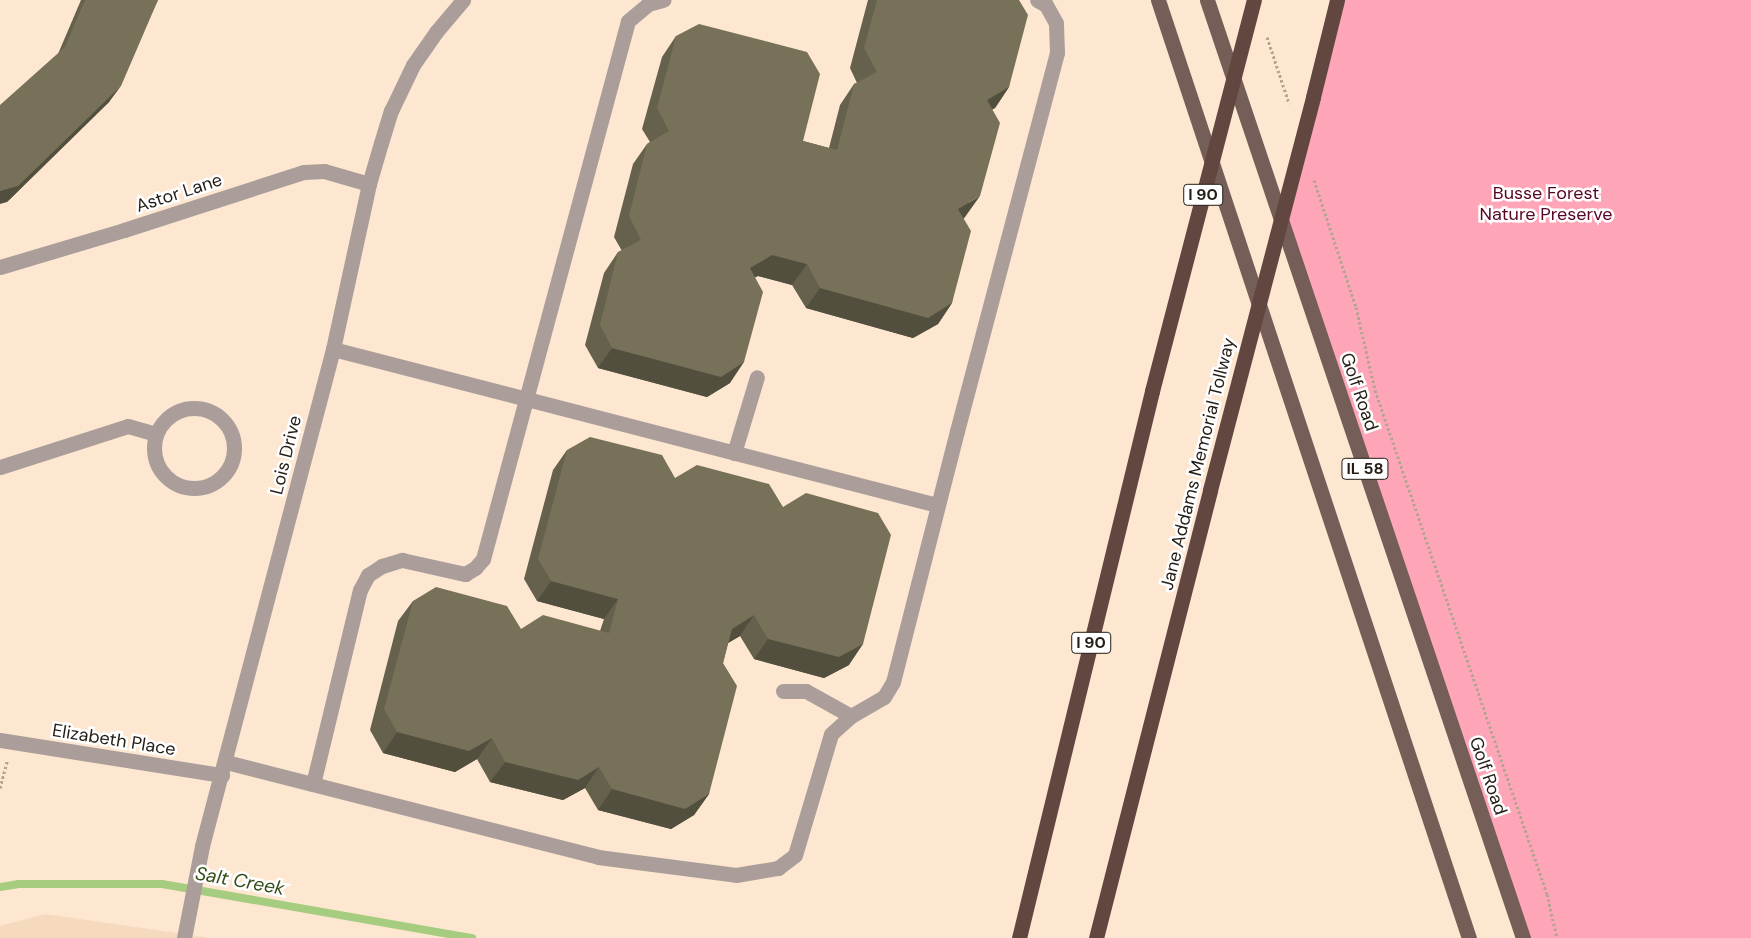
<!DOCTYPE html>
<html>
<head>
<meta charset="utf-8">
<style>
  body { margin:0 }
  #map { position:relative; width:1751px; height:938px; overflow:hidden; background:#fde7d1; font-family:"DM Sans",sans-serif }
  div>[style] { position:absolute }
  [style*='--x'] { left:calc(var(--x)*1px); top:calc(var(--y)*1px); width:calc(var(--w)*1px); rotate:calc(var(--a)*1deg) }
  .built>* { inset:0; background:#f5dabe }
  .green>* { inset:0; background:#fea6b8 }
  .stream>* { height:8px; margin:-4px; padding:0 4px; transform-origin:4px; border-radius:4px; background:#a5cc7f }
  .path>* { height:3px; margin-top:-1.5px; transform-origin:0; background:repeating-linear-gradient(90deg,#b4a391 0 2.5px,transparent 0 5px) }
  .minor>* { height:15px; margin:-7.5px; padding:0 7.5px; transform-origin:7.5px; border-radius:7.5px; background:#ab9e9a }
  .minor>.ring { margin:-7.5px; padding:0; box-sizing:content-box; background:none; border:15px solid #ab9e9a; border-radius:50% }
  .major>* { height:15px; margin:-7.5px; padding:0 7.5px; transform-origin:7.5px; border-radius:7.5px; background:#755e57 }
  .highway>* { height:15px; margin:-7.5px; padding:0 7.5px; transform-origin:7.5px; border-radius:7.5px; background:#614740 }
  .highway-bridge>* { height:15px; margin:-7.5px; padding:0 7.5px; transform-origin:7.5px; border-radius:7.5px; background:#614740 }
  .wall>* { inset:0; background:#65614c }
  .shaded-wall>* { inset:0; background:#534f3e }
  .building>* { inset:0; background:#767158 }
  span { translate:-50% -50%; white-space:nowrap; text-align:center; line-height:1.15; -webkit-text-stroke:5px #fff; paint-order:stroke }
  .shield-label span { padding:1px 4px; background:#fff; border:1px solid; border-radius:4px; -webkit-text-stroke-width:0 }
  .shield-label { font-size:16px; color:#241d15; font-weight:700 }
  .street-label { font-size:18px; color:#241d15 }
  .park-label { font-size:18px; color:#570524 }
  .water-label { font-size:19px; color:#344d17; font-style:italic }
</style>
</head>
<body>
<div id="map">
  <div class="built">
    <i style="clip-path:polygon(45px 914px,212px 938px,0 938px,0 926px)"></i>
  </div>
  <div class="green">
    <i style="clip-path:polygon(1340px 0,1751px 0,1751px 938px,1524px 938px,1282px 219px)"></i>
  </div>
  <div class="stream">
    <i style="--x:0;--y:887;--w:19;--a:-9"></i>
    <i style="--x:19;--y:884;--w:143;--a:0"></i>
    <i style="--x:162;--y:884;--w:315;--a:9.9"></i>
  </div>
  <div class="path">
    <i style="--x:1267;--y:37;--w:70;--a:71.6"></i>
    <i style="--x:1314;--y:180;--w:134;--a:71.7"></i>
    <i style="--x:1356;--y:307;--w:85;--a:77.1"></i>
    <i style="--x:1375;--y:390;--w:533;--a:71.16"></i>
    <i style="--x:1547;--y:894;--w:45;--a:77.2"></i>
    <i style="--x:0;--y:788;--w:28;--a:-75"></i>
  </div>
  <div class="minor">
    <i style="--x:0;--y:267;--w:129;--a:-16.6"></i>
    <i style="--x:124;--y:230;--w:189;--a:-17.9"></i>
    <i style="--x:304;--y:172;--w:20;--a:-3"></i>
    <i style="--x:324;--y:171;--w:47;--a:16.1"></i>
    <i style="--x:333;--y:349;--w:624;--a:14.48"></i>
    <i class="ring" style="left:154px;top:408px;width:65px;height:65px"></i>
    <i style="--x:734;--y:453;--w:79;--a:-73.2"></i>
    <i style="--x:0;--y:467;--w:134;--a:-17.8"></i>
    <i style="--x:128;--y:426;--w:29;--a:16"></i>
    <i style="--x:783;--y:691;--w:23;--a:0"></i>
    <i style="--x:806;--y:691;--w:51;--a:29.1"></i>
    <i style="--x:0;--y:740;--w:225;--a:9"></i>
    <i style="--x:226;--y:762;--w:384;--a:14.3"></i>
    <i style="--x:598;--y:857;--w:139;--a:7.4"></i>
    <i style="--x:736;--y:875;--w:43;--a:-9.5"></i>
    <i style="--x:778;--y:868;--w:21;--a:-37"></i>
    <i style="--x:795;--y:855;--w:126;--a:-73.4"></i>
    <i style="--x:831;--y:734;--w:27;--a:-42"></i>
    <i style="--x:851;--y:716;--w:38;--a:-30"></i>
    <i style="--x:884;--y:697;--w:17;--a:-59"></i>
    <i style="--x:893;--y:682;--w:259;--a:-75.7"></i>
    <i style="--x:957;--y:431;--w:391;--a:-75.2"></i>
    <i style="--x:1057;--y:53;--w:30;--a:-92"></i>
    <i style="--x:1056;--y:23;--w:21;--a:-119"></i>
    <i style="--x:1046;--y:5;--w:10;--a:-151"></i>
    <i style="--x:313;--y:784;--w:200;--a:-76.4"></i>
    <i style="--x:360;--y:590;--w:17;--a:-62"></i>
    <i style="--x:368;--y:575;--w:17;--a:-33"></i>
    <i style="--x:382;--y:566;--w:21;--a:-17"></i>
    <i style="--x:402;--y:560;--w:65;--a:12.5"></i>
    <i style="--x:465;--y:574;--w:12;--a:-31"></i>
    <i style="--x:475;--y:568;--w:12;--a:-48"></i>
    <i style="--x:483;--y:559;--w:557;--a:-74.92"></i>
    <i style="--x:628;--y:21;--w:26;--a:-40"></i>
    <i style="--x:648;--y:4;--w:16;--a:-15"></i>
    <i style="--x:184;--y:938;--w:94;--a:-78.9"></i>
    <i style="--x:202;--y:846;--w:514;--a:-75.23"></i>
    <i style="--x:333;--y:349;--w:169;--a:-77.7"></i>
    <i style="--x:369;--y:184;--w:43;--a:-73.7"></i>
    <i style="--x:381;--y:143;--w:34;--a:-73"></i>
    <i style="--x:391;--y:111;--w:51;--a:-64.4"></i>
    <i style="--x:413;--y:65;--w:40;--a:-55.1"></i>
    <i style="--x:436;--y:32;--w:42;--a:-49.8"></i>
  </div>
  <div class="major">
    <i style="--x:1158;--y:0;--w:988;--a:71.66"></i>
    <i style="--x:1207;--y:0;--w:990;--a:71.38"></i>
  </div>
  <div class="highway">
    <i style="--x:1313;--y:97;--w:100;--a:-76.1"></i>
    <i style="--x:1019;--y:938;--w:563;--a:-76.33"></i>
    <i style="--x:1096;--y:938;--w:462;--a:-75.7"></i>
  </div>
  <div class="highway-bridge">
    <i style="--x:1152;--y:391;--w:404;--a:-75.4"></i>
    <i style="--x:1210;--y:490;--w:406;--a:-75.3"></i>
  </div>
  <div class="wall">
    <i style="clip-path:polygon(81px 0,158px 0,109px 102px,7px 202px,58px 54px)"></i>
    <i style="clip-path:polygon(868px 0,1019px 0,1009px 87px,995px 108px,992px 109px,965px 217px,964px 218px,952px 303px,938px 324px,913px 338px,806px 308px,792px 285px,758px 276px,755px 277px,730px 383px,707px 397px,598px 368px,585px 345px,604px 273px,618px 252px,622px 251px,614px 237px,633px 164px,647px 144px,650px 142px,642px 129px,662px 57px,676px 36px,803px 141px,829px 148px,840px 105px,854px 84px,857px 83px,850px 68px)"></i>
    <i style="clip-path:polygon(567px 450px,675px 478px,849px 665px,824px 678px,754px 659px,740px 636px,728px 643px,723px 663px,709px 794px,694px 815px,671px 829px,598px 810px,585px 788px,563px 800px,490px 782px,477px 759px,455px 772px,383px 753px,370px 730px,398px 621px,413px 601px,521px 629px,600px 631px,604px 619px,537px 601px,524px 579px,553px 470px)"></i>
  </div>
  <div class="shaded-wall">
    <i style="clip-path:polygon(121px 86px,109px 102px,7px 202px,0 204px,0 191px)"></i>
    <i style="clip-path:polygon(1009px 87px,995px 108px,972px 121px,987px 100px)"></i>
    <i style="clip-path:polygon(980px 196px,965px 217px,944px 229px,958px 209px)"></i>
    <i style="clip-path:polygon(772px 255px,807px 264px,792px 285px,758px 276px,735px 288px,750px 268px)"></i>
    <i style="clip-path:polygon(820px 288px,952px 303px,938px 324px,913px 338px,806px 308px)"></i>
    <i style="clip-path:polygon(612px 348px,744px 362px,730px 383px,707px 397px,598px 368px)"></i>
    <i style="clip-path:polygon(551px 581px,618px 599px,604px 619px,537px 601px)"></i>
    <i style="clip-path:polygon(754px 615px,740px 636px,718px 649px,732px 629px)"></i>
    <i style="clip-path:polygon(768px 639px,863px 644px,849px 665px,824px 678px,754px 659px)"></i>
    <i style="clip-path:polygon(397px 732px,492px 738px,477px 759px,455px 772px,383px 753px)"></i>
    <i style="clip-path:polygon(505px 762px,599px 767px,585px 788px,563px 800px,490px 782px)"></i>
    <i style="clip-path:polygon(612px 789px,709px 794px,694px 815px,671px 829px,598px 810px)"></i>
  </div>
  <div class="building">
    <i style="clip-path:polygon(85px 0,158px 0,121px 86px,18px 186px,0 191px,0 105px,65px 47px)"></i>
    <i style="clip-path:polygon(877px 0,1019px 0,1028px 15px,1009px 87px,987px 100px,1000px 123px,980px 196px,958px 209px,971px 231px,952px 303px,928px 318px,820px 288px,807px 264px,772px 255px,750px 268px,763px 292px,744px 362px,721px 377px,612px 348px,600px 325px,618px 252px,641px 240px,629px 216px,647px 144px,669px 131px,657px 108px,676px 36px,699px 24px,807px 52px,820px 74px,803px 141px,837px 150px,854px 84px,877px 72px,864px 48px)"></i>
    <i style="clip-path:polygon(590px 437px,662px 455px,675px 478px,697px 465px,769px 484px,783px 507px,806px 493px,878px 513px,891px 535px,863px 644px,839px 657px,768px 639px,754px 615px,732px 629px,723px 663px,737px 686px,709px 794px,685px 809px,612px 789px,599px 767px,578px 780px,505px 762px,492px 738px,469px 751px,397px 732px,384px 709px,413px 601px,436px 587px,507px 606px,521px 629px,543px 615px,609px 633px,618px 599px,551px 581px,538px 559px,567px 450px)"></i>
  </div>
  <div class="shield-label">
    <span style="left:1203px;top:195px">I 90</span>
    <span style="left:1365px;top:469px">IL 58</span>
    <span style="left:1091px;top:643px">I 90</span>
  </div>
  <div class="street-label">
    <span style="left:179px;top:193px;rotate:-18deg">Astor Lane</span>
    <span style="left:1359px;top:392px;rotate:71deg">Golf Road</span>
    <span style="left:286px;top:455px;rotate:-76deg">Lois Drive</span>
    <span style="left:1198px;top:464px;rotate:-76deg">Jane Addams Memorial Tollway</span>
    <span style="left:114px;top:740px;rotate:9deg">Elizabeth Place</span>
    <span style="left:1488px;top:776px;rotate:71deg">Golf Road</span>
  </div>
  <div class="park-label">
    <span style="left:1546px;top:204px">Busse Forest<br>Nature Preserve</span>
  </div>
  <div class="water-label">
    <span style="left:240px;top:881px;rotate:10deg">Salt Creek</span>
  </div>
</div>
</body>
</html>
